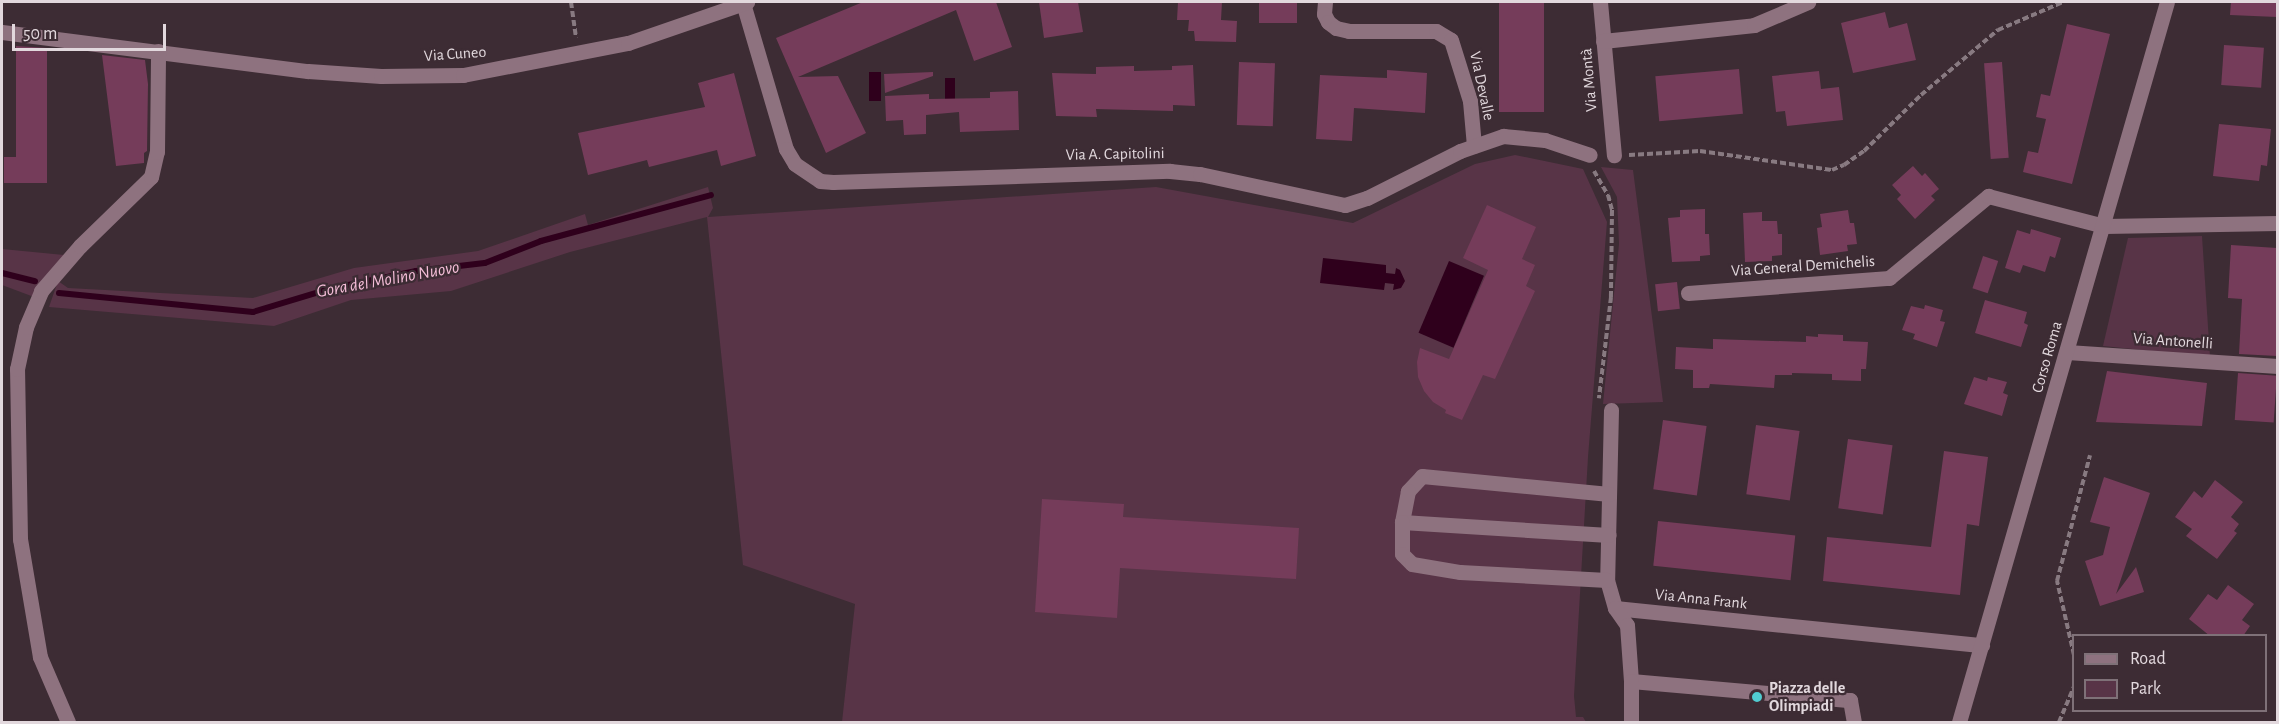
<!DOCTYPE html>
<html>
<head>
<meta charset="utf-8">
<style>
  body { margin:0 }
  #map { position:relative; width:2279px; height:724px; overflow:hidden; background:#3d2c34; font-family:"Alegreya Sans",sans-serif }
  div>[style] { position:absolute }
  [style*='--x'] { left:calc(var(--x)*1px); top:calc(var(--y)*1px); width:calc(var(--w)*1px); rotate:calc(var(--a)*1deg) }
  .green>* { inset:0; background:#583447 }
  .water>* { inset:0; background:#2f001c; transform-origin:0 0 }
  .stream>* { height:6px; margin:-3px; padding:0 3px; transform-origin:3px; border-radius:3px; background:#2f001c }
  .building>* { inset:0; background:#753c5a; transform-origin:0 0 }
  .path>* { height:4px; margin-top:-2px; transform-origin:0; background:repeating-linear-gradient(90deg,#887a81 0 6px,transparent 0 9px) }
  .minor>* { height:15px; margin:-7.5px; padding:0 7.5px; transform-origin:7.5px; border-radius:7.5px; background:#8e727f }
  .dots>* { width:16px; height:16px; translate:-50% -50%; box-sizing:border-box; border:3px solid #3d2c34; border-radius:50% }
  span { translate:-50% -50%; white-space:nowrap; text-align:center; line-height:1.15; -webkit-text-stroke:4.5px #3d2c34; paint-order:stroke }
  .street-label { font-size:16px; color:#e2d8dd }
  .poi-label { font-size:16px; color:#e2d8dd; font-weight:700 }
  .left { translate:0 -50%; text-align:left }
  .water-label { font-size:18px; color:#f5bed8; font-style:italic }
  .frame { position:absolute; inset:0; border:3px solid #e2d8dd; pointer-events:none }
  .legend { position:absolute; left:2072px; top:634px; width:195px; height:78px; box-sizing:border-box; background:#3d2c34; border:2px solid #7f7178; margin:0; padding:8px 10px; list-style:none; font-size:18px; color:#e2d8dd }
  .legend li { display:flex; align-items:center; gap:12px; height:30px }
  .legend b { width:30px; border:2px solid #7f7178 }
  .scale { position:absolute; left:12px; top:24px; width:154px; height:27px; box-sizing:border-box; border:3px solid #e2d8dd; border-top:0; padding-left:8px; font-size:18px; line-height:21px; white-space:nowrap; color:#e2d8dd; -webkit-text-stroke:4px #3d2c34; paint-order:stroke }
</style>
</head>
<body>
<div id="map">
  <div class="green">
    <i style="clip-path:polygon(1515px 155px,1583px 169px,1607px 222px,1588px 457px,1574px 696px,1576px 717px,1583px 717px,1586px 722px,842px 722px,855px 604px,743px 565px,707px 217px,570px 252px,451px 291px,351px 300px,274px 326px,49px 307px,58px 281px,68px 288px,253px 298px,354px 268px,478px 251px,585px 214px,588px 225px,708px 187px,713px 208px,708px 217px,1156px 187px,1353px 223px,1475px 164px)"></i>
    <i style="clip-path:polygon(1601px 167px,1633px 170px,1663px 402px,1603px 404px,1619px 244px,1617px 197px)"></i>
    <i style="clip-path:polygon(2202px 236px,2210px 357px,2103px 346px,2128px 238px)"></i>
    <i style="clip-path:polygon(2px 249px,64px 255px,34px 297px,2px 285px)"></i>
  </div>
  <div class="water">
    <i style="left:869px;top:72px;width:12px;height:29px"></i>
    <i style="left:945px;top:78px;width:10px;height:30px"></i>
    <i style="clip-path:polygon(1323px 258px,1386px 265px,1386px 273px,1395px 274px,1396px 268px,1400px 270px,1405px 281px,1401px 288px,1393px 290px,1394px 284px,1385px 283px,1384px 290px,1320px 283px)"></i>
    <i style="left:1449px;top:261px;width:38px;height:78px;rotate:23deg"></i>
  </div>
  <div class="stream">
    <i style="--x:2;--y:273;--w:34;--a:14"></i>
    <i style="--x:59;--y:293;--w:195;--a:5.6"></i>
    <i style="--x:253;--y:312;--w:79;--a:-16.8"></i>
    <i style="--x:329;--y:289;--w:89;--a:-11.7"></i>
    <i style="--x:416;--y:271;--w:69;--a:-6.6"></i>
    <i style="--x:485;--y:263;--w:60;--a:-21.4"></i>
    <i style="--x:541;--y:241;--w:176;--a:-15.1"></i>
  </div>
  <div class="building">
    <i style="clip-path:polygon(863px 2px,996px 2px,1012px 47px,974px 61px,956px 10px,798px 77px,838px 76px,866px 133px,826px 153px,776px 38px)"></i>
    <i style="clip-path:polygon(1039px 2px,1078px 2px,1083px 32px,1044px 38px)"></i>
    <i style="clip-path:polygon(1178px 2px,1222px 2px,1221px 20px,1237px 21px,1236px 42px,1195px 41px,1194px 31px,1188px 31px,1189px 20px,1177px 20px)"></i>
    <i style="left:1259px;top:2px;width:38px;height:21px"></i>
    <i style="left:1499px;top:2px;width:45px;height:110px"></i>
    <i style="clip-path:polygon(2231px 2px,2277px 2px,2277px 17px,2230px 15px)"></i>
    <i style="clip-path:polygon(1885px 12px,1889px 28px,1907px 23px,1916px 60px,1853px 73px,1841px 23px)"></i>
    <i style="clip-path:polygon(2067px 24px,2110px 34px,2072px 184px,2023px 172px,2028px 151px,2038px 153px,2046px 119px,2036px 117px,2041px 94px,2050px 96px)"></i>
    <i style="left:2224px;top:45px;width:40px;height:40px;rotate:4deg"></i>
    <i style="clip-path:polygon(16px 46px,47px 48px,47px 183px,4px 183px,4px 157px,16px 157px)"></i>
    <i style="clip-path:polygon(102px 55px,145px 60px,148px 84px,147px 151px,144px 153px,144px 163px,116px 166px)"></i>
    <i style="left:1239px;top:62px;width:36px;height:63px;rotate:2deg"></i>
    <i style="left:2002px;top:62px;width:96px;height:18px;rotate:86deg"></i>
    <i style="clip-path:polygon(1193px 65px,1195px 106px,1173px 105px,1173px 111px,1096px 109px,1097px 117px,1056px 116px,1052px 73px,1096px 74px,1096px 67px,1134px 66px,1134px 71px,1172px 70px,1172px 66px)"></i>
    <i style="left:1739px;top:69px;width:45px;height:84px;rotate:85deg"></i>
    <i style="clip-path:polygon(1387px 70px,1427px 73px,1425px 113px,1354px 108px,1352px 141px,1316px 139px,1320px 75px,1387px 78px)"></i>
    <i style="clip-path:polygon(1819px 71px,1821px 89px,1839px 87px,1843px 120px,1787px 126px,1785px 111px,1776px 112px,1772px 76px)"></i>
    <i style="clip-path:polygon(933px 72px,933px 76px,885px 93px,884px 74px)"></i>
    <i style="clip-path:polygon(734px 73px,756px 156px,721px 166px,717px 150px,649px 167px,647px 160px,588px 175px,578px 133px,705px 107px,698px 83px)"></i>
    <i style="clip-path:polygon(1018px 91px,1019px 130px,960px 132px,959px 112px,926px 115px,926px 134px,904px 135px,903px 120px,886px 121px,885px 96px,929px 94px,929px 99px,990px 98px,990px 92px)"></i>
    <i style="clip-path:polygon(2219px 124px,2271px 129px,2267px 166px,2261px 165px,2259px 181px,2213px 176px)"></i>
    <i style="clip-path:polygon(1913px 166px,1922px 176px,1925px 173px,1939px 189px,1931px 196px,1935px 200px,1915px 219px,1897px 199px,1901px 195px,1892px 185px)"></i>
    <i style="clip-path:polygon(1487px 205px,1536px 227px,1522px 259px,1535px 265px,1526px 286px,1535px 291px,1495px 379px,1483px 375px,1462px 420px,1445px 413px,1446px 410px,1433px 402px,1424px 391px,1418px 377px,1417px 362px,1420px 348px,1449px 359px,1488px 270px,1463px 258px)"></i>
    <i style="clip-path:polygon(1705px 209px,1705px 234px,1709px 234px,1710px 255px,1700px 256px,1700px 261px,1672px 262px,1668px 218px,1680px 217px,1680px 210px)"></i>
    <i style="clip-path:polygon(1848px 210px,1850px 223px,1854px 223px,1857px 244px,1847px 245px,1848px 251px,1820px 255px,1817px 228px,1822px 227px,1820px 214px)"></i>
    <i style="clip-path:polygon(1762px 212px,1762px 221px,1777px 221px,1778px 234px,1782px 234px,1782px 255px,1772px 256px,1772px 261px,1745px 262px,1743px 213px)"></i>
    <i style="clip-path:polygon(2031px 229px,2061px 238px,2055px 258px,2050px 256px,2045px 272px,2023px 265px,2020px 273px,2005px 268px,2017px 230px,2030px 234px)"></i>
    <i style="clip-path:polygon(2231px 245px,2277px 248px,2277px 356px,2239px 354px,2242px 299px,2228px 298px)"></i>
    <i style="left:1983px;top:256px;width:16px;height:34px;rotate:18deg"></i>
    <i style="left:1677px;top:282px;width:27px;height:22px;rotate:84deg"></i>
    <i style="clip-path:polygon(1985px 300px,2027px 312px,2024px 323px,2028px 325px,2021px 347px,1975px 333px)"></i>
    <i style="clip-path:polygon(1925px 305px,1943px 310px,1940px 321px,1945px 322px,1937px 347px,1913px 339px,1915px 334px,1902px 330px,1911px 306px,1924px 309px)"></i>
    <i style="clip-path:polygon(1818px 334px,1843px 335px,1843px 341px,1868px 342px,1866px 369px,1861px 369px,1861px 381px,1832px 380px,1832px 374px,1792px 373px,1792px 375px,1775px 375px,1774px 388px,1710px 384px,1709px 388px,1693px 388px,1693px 370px,1675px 369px,1676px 347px,1713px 349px,1713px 339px,1806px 342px,1806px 336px,1818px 337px)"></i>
    <i style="clip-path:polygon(2107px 371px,2207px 383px,2202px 426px,2096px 422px)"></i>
    <i style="left:2238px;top:373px;width:39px;height:47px;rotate:4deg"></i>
    <i style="clip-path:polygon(1974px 377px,1987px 381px,1988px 377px,2007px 382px,2003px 393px,2008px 395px,2002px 416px,1964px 404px)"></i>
    <i style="left:1663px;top:420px;width:44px;height:70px;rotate:8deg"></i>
    <i style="left:1756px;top:425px;width:44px;height:70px;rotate:8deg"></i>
    <i style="left:1848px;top:439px;width:45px;height:70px;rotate:8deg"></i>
    <i style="clip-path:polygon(1944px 451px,1988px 457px,1979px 526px,1967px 524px,1960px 595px,1823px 581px,1827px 537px,1931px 547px)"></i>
    <i style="clip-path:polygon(2104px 477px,2150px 493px,2116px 594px,2136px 567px,2144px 592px,2100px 606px,2085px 561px,2103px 555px,2110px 527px,2090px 522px)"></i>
    <i style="clip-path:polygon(2215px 480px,2243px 502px,2231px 517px,2239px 524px,2234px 531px,2237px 533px,2217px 559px,2186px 536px,2192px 529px,2175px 517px,2194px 491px,2202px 498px)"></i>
    <i style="clip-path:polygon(1042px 499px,1124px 504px,1123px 517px,1299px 528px,1296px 579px,1120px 568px,1117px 618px,1035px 612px)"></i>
    <i style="left:1658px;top:521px;width:138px;height:45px;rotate:6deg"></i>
    <i style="clip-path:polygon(2228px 585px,2254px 604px,2242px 620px,2250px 626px,2243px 636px,2210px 636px,2189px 619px,2208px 594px,2217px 600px)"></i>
  </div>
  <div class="path">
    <i style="--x:571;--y:2;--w:36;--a:82"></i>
    <i style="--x:1629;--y:155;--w:71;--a:-3.2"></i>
    <i style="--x:1700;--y:151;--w:133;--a:8.2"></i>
    <i style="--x:1832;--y:170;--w:13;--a:-23"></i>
    <i style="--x:1844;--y:165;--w:24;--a:-35"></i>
    <i style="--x:1864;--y:151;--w:80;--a:-44.5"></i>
    <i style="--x:1921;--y:95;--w:101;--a:-40.2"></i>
    <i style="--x:1998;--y:30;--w:71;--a:-23.3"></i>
    <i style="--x:1594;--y:171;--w:28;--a:60"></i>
    <i style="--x:1608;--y:195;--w:16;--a:75"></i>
    <i style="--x:1612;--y:210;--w:87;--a:90.7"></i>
    <i style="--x:1611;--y:297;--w:102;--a:96.8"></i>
    <i style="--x:2074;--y:655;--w:76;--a:-102.9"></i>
    <i style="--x:2057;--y:581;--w:130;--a:-75.3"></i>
    <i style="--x:2059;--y:722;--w:39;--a:-67"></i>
  </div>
  <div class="minor">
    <i style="--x:1325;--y:2;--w:12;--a:95"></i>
    <i style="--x:1324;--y:14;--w:9;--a:63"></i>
    <i style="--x:1328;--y:22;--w:10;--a:37"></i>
    <i style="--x:1336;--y:28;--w:13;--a:13"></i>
    <i style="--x:1349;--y:31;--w:87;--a:0"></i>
    <i style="--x:1436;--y:31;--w:17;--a:31"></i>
    <i style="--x:1451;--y:40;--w:64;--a:72.7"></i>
    <i style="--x:1470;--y:101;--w:45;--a:84.9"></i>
    <i style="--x:1600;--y:2;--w:154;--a:84.8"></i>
    <i style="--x:743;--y:3;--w:152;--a:73.6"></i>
    <i style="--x:786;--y:149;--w:17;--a:59"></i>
    <i style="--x:795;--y:164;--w:30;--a:34"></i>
    <i style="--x:820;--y:181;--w:13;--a:4"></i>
    <i style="--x:833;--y:182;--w:337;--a:-1.9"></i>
    <i style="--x:1170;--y:171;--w:30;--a:6"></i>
    <i style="--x:1200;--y:174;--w:148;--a:12.1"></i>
    <i style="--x:1345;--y:205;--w:23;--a:-18"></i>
    <i style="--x:1367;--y:198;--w:104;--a:-26.8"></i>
    <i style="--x:1460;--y:151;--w:46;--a:-19.2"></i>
    <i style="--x:1503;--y:136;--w:42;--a:5.4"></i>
    <i style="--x:1545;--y:140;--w:47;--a:18.4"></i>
    <i style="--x:2;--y:32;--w:308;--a:7.3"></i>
    <i style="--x:308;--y:71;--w:73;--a:3.9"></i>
    <i style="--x:381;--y:76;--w:82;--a:-0.7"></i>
    <i style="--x:463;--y:75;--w:168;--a:-11"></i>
    <i style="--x:628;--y:43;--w:126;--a:-19"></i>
    <i style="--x:1603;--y:41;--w:152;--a:-6"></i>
    <i style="--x:1754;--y:25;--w:59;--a:-23.1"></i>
    <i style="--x:1688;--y:293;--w:202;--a:-4.3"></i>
    <i style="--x:1889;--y:278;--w:129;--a:-39.6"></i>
    <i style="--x:1988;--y:196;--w:120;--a:14.5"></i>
    <i style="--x:2104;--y:226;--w:174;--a:-1"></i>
    <i style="--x:2067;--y:352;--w:211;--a:3.8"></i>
    <i style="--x:1611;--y:410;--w:170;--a:91.3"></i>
    <i style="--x:1607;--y:580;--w:29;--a:74"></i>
    <i style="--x:1615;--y:608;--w:369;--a:5.8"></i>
    <i style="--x:1609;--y:494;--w:188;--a:-174.5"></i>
    <i style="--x:1422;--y:476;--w:21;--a:133"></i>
    <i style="--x:1408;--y:491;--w:32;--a:101"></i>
    <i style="--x:1402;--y:522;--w:207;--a:3.6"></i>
    <i style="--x:1402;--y:522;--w:32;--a:90"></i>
    <i style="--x:1402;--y:554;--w:14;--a:45"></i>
    <i style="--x:1412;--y:564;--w:49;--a:9.5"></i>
    <i style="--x:1460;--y:572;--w:147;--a:3.1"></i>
    <i style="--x:1615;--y:608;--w:21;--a:55"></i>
    <i style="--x:1627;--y:625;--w:56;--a:85.9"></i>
    <i style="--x:1631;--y:681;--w:220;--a:5"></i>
    <i style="--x:1850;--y:700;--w:22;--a:80"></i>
    <i style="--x:1631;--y:681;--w:41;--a:90"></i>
    <i style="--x:68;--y:722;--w:71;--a:-113.3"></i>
    <i style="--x:40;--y:657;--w:120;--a:-99.6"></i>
    <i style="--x:20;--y:539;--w:170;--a:-91"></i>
    <i style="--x:17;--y:369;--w:43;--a:-77.9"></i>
    <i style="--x:26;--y:327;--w:39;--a:-67"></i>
    <i style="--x:41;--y:291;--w:60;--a:-49.1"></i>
    <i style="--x:80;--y:246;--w:99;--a:-44.2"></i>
    <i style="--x:151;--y:177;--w:26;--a:-77"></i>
    <i style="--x:157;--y:152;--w:101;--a:-89.4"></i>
    <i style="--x:1959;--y:722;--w:749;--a:-73.89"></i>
  </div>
  <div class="dots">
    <i style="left:1757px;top:697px;background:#51ccd1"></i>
  </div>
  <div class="street-label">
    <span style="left:455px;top:54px;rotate:-4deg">Via Cuneo</span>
    <span style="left:1589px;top:80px;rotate:-95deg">Via Montà</span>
    <span style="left:1482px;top:86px;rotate:78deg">Via Devalle</span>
    <span style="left:1115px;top:154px;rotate:-1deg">Via A. Capitolini</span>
    <span style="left:1803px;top:266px;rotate:-4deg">Via General Demichelis</span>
    <span style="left:2173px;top:341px;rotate:4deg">Via Antonelli</span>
    <span style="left:2047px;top:357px;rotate:-74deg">Corso Roma</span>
    <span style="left:1701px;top:599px;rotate:6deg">Via Anna Frank</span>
  </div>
  <div class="poi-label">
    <span class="left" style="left:1769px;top:697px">Piazza delle<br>Olimpiadi</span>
  </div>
  <div class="water-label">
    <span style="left:388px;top:280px;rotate:-10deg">Gora del Molino Nuovo</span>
  </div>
  <div class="frame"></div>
  <ul class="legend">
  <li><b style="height:8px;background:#8e727f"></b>Road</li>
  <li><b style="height:16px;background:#583447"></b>Park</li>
  </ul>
  <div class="scale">50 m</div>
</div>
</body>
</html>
